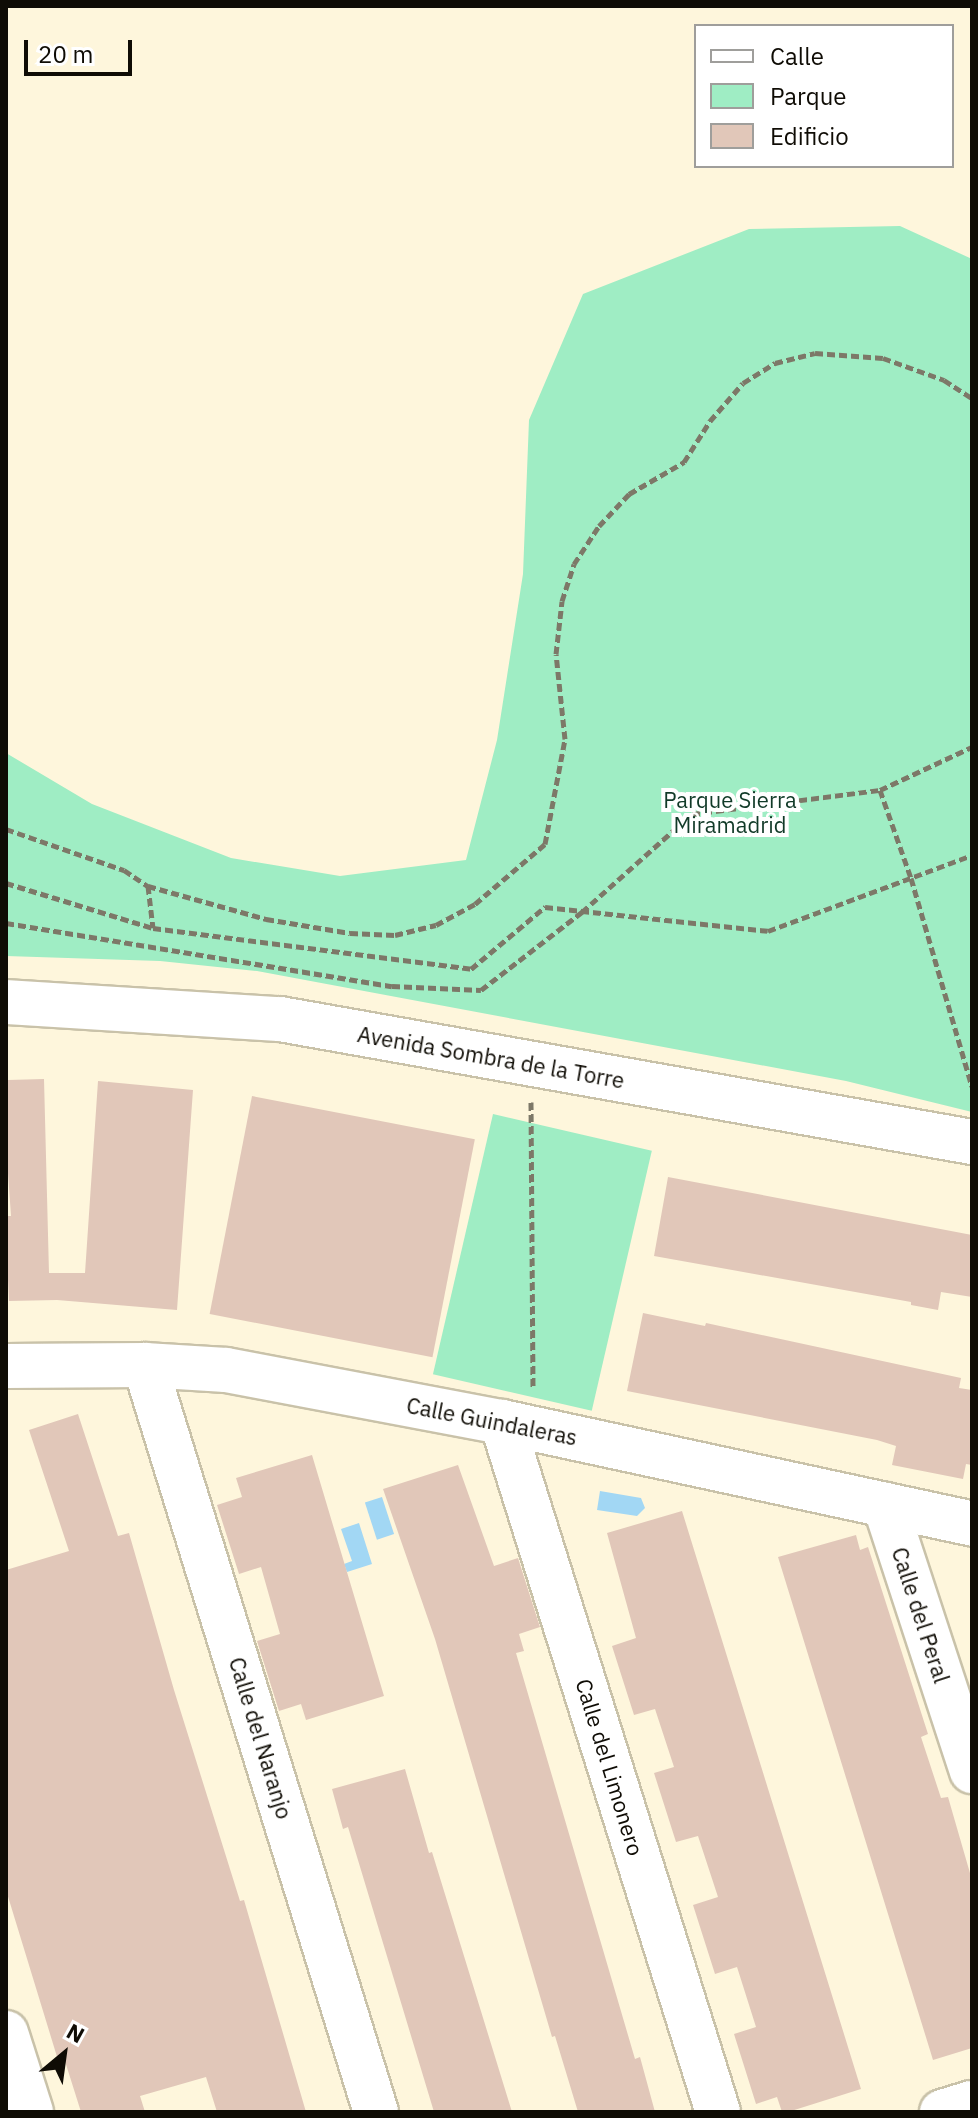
<!DOCTYPE html>
<html>
<head>
<meta charset="utf-8">
<style>
  body { margin:0 }
  #map { position:relative; width:978px; height:2118px; overflow:hidden; background:#fef6dc; font-family:"IBM Plex Sans",sans-serif }
  div>[style] { position:absolute }
  [style*='--x'] { left:calc(var(--x)*1px); top:calc(var(--y)*1px); width:calc(var(--w)*1px); rotate:calc(var(--a)*1deg) }
  .green>* { inset:0; background:#9fedc4; transform-origin:0 0 }
  .water>* { inset:0; background:#a2d7f4; transform-origin:0 0 }
  .building>* { inset:0; background:#e1c7b9; transform-origin:0 0 }
  .path>* { height:5px; margin-top:-2.5px; transform-origin:0; background:repeating-linear-gradient(90deg,#7d7868 0 8px,transparent 0 12px) }
  .roads { filter:drop-shadow(2px 0 #c9c2a9) drop-shadow(-2px 0 #c9c2a9) drop-shadow(0 2px #c9c2a9) drop-shadow(0 -2px #c9c2a9) }
  .minor>* { height:44px; margin:-22px; padding:0 22px; transform-origin:22px; border-radius:22px; background:#fff }
  span { translate:-50% -50%; white-space:nowrap; text-align:center; line-height:1.15; -webkit-text-stroke:8px #fff; paint-order:stroke }
  .park-label { font-size:22px; color:#113a28 }
  .street-label { font-size:22px; color:#0f0c05 }
  .frame { position:absolute; inset:0; border:8px solid #0f0c05; pointer-events:none }
  .legend { position:absolute; left:694px; top:24px; width:260px; height:144px; box-sizing:border-box; background:#fff; border:2px solid #9f9e9b; margin:0; padding:10px 14px; list-style:none; font-size:24px; color:#0f0c05 }
  .legend li { display:flex; align-items:center; gap:16px; height:40px }
  .legend b { width:40px; border:2px solid #9f9e9b }
  .north { position:absolute; left:24px; top:2014px; width:80px; height:80px; -webkit-text-stroke:6px #fff; paint-order:stroke; rotate:29deg; font-size:22px; font-weight:700; line-height:32px; text-align:center; color:#0f0c05 }
  .north::after { content:''; display:block; margin:auto; width:28px; height:36px; background:#0f0c05; clip-path:polygon(50% 0,100% 100%,50% 72%,0 100%) }
  .scale { position:absolute; left:24px; top:40px; width:108px; height:36px; box-sizing:border-box; border:4px solid #0f0c05; border-top:0; padding-left:10px; font-size:24px; line-height:28px; white-space:nowrap; color:#0f0c05; -webkit-text-stroke:6px #fff; paint-order:stroke }
</style>
</head>
<body>
<div id="map">
  <div class="green">
    <i style="clip-path:polygon(900px 226px,972px 259px,972px 1112px,846px 1081px,257px 971px,160px 961px,6px 956px,6px 753px,92px 804px,231px 858px,340px 876px,466px 860px,497px 740px,523px 574px,529px 420px,583px 294px,749px 229px)"></i>
    <i style="left:493px;top:1114px;width:163px;height:267px;rotate:13deg"></i>
  </div>
  <div class="water">
    <i style="clip-path:polygon(600px 1491px,641px 1498px,645px 1508px,637px 1516px,597px 1510px)"></i>
    <i style="left:382px;top:1497px;width:39px;height:18px;rotate:72deg"></i>
    <i style="clip-path:polygon(359px 1523px,372px 1564px,347px 1572px,344px 1564px,352px 1561px,341px 1529px)"></i>
  </div>
  <div class="building">
    <i style="clip-path:polygon(44px 1079px,49px 1273px,85px 1273px,98px 1081px,193px 1090px,177px 1310px,57px 1300px,9px 1301px,6px 1238px,7px 1216px,11px 1216px,6px 1145px,8px 1080px)"></i>
    <i style="left:252px;top:1096px;width:227px;height:222px;rotate:11deg"></i>
    <i style="clip-path:polygon(668px 1177px,972px 1235px,972px 1297px,941px 1292px,938px 1310px,911px 1305px,911px 1302px,654px 1256px)"></i>
    <i style="clip-path:polygon(643px 1313px,705px 1326px,706px 1323px,961px 1378px,959px 1388px,972px 1390px,972px 1465px,966px 1464px,963px 1479px,892px 1465px,896px 1446px,877px 1440px,627px 1391px)"></i>
    <i style="clip-path:polygon(78px 1414px,118px 1536px,129px 1533px,174px 1690px,240px 1901px,244px 1900px,306px 2112px,217px 2112px,206px 2077px,140px 2096px,145px 2112px,81px 2112px,64px 2058px,58px 2060px,6px 1890px,6px 1570px,69px 1551px,29px 1430px)"></i>
    <i style="clip-path:polygon(312px 1455px,384px 1696px,306px 1720px,301px 1704px,279px 1711px,257px 1641px,280px 1634px,261px 1567px,239px 1574px,217px 1505px,242px 1497px,236px 1478px)"></i>
    <i style="clip-path:polygon(458px 1465px,494px 1566px,518px 1558px,540px 1627px,519px 1634px,524px 1651px,516px 1653px,635px 2059px,640px 2057px,655px 2112px,578px 2112px,555px 2036px,552px 2037px,435px 1639px,383px 1489px)"></i>
    <i style="clip-path:polygon(682px 1511px,861px 2089px,788px 2112px,782px 2112px,777px 2097px,756px 2104px,734px 2034px,756px 2027px,737px 1967px,715px 1974px,693px 1905px,718px 1897px,698px 1836px,676px 1842px,654px 1773px,674px 1767px,655px 1709px,634px 1715px,612px 1646px,636px 1638px,607px 1533px)"></i>
    <i style="clip-path:polygon(856px 1535px,860px 1550px,868px 1547px,928px 1734px,921px 1737px,941px 1798px,948px 1797px,972px 1880px,972px 2048px,933px 2060px,778px 1557px)"></i>
    <i style="clip-path:polygon(405px 1769px,429px 1853px,432px 1852px,512px 2112px,434px 2112px,348px 1827px,343px 1829px,332px 1789px)"></i>
  </div>
  <div class="path">
    <i style="--x:880;--y:790;--w:93;--a:70.6"></i>
    <i style="--x:911;--y:878;--w:217;--a:73.7"></i>
    <i style="--x:6;--y:829;--w:125;--a:19.2"></i>
    <i style="--x:124;--y:870;--w:29;--a:34"></i>
    <i style="--x:148;--y:886;--w:42;--a:83.2"></i>
    <i style="--x:6;--y:883;--w:154;--a:17"></i>
    <i style="--x:153;--y:928;--w:321;--a:7.3"></i>
    <i style="--x:471;--y:969;--w:97;--a:-40"></i>
    <i style="--x:545;--y:907;--w:224;--a:6.1"></i>
    <i style="--x:768;--y:931;--w:218;--a:-20.4"></i>
    <i style="--x:148;--y:886;--w:123;--a:15.6"></i>
    <i style="--x:266;--y:919;--w:85;--a:9.5"></i>
    <i style="--x:350;--y:933;--w:45;--a:2.5"></i>
    <i style="--x:395;--y:935;--w:42;--a:-13.7"></i>
    <i style="--x:436;--y:925;--w:44;--a:-28.3"></i>
    <i style="--x:475;--y:904;--w:92;--a:-40.6"></i>
    <i style="--x:545;--y:844;--w:107;--a:-79.2"></i>
    <i style="--x:565;--y:739;--w:85;--a:-96"></i>
    <i style="--x:556;--y:654;--w:53;--a:-83.5"></i>
    <i style="--x:562;--y:601;--w:39;--a:-72"></i>
    <i style="--x:574;--y:564;--w:45;--a:-56.7"></i>
    <i style="--x:599;--y:526;--w:44;--a:-46.8"></i>
    <i style="--x:629;--y:494;--w:64;--a:-30.2"></i>
    <i style="--x:684;--y:462;--w:49;--a:-57.6"></i>
    <i style="--x:710;--y:421;--w:50;--a:-49"></i>
    <i style="--x:743;--y:383;--w:38;--a:-32"></i>
    <i style="--x:775;--y:363;--w:41;--a:-14"></i>
    <i style="--x:815;--y:353;--w:68;--a:4.2"></i>
    <i style="--x:883;--y:358;--w:65;--a:19.8"></i>
    <i style="--x:944;--y:380;--w:33;--a:33"></i>
    <i style="--x:6;--y:923;--w:391;--a:9.3"></i>
    <i style="--x:392;--y:986;--w:89;--a:2.6"></i>
    <i style="--x:481;--y:990;--w:128;--a:-37.7"></i>
    <i style="--x:582;--y:912;--w:147;--a:-41.7"></i>
    <i style="--x:692;--y:814;--w:190;--a:-7.3"></i>
    <i style="--x:880;--y:790;--w:102;--a:-25.1"></i>
    <i style="--x:531;--y:1102;--w:286;--a:89.6"></i>
  </div>
  <div class="roads">
    <div class="minor">
      <i style="--x:6;--y:1002;--w:275;--a:3.6"></i>
      <i style="--x:280;--y:1019;--w:703;--a:10.08"></i>
      <i style="--x:145;--y:1365;--w:782;--a:72.82"></i>
      <i style="--x:6;--y:1366;--w:139;--a:-0.4"></i>
      <i style="--x:145;--y:1365;--w:81;--a:3.5"></i>
      <i style="--x:226;--y:1370;--w:281;--a:10.7"></i>
      <i style="--x:502;--y:1422;--w:481;--a:12.2"></i>
      <i style="--x:502;--y:1422;--w:723;--a:72.62"></i>
      <i style="--x:885;--y:1505;--w:280;--a:71.9"></i>
      <i style="--x:6;--y:2033;--w:83;--a:72.4"></i>
      <i style="--x:942;--y:2112;--w:31;--a:-17"></i>
    </div>
  </div>
  <div class="park-label">
    <span style="left:730px;top:812px">Parque Sierra<br>Miramadrid</span>
  </div>
  <div class="street-label">
    <span style="left:491px;top:1057px;rotate:10deg">Avenida Sombra de la Torre</span>
    <span style="left:492px;top:1421px;rotate:11deg">Calle Guindaleras</span>
    <span style="left:921px;top:1615px;rotate:72deg">Calle del Peral</span>
    <span style="left:261px;top:1738px;rotate:73deg">Calle del Naranjo</span>
    <span style="left:610px;top:1767px;rotate:73deg">Calle del Limonero</span>
  </div>
  <div class="frame"></div>
  <ul class="legend">
  <li><b style="height:10px;background:#fff"></b>Calle</li>
  <li><b style="height:22px;background:#9fedc4"></b>Parque</li>
  <li><b style="height:22px;background:#e1c7b9"></b>Edificio</li>
  </ul>
  <div class="north">N</div>
  <div class="scale">20 m</div>
</div>
</body>
</html>
